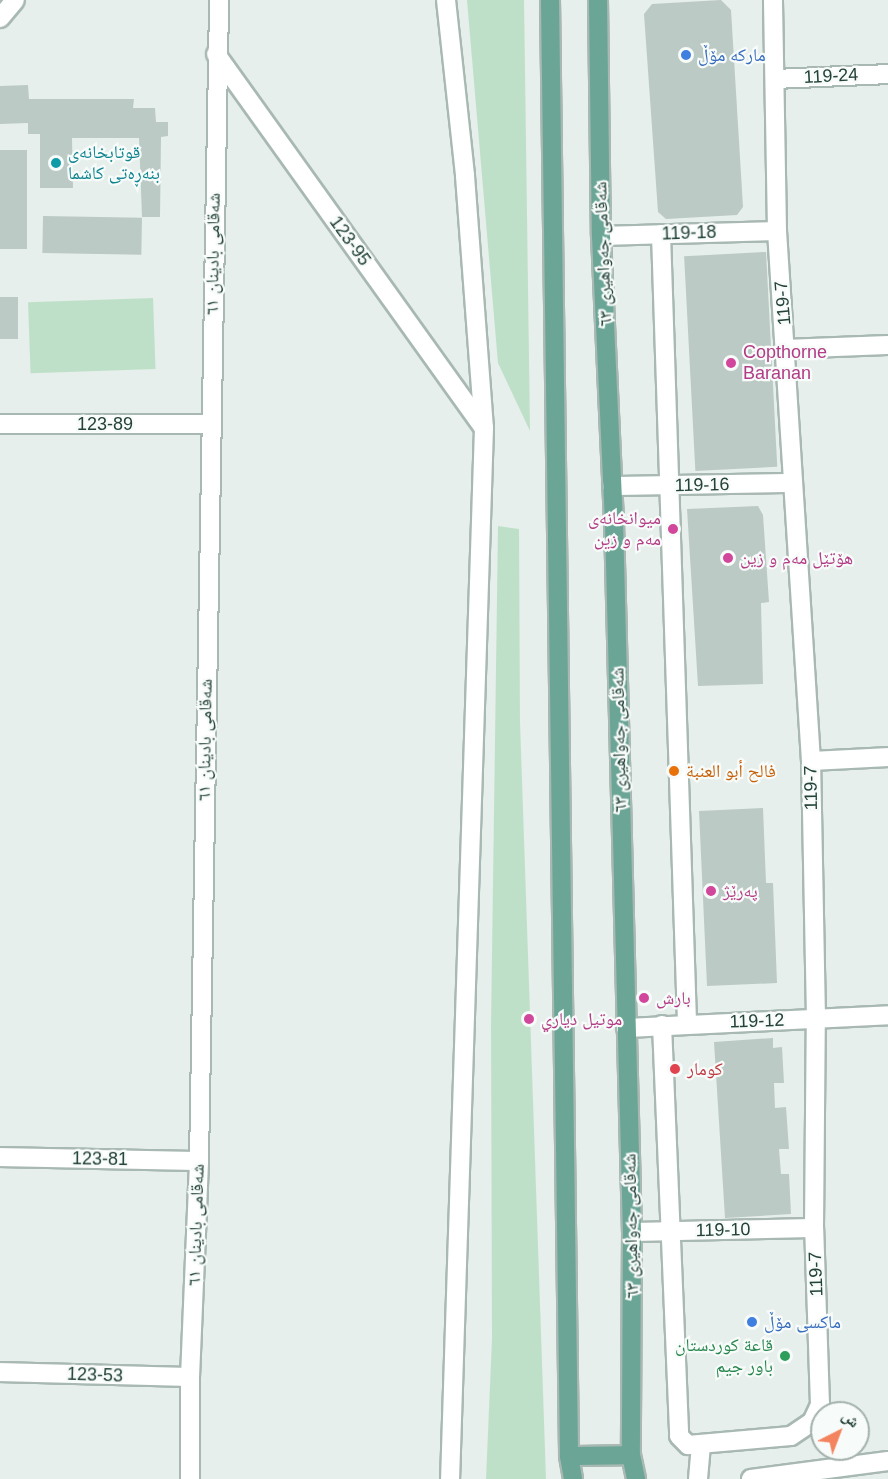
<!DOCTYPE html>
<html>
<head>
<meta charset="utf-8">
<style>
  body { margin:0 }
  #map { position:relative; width:888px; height:1479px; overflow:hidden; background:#e6efeb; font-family:Arial,"Noto Naskh Arabic",sans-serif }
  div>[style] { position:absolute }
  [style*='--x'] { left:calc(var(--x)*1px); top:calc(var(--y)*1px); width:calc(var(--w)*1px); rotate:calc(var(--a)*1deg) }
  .green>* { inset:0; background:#bfe0c8; transform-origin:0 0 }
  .building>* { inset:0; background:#bbcac4; transform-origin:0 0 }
  .roads { filter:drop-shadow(2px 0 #a8b8b2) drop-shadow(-2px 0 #a8b8b2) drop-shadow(0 2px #a8b8b2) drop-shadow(0 -2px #a8b8b2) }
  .minor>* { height:18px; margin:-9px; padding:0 9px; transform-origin:9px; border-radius:9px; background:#fff }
  .tertiary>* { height:18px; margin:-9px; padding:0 9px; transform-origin:9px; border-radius:9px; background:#fff }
  .primary>* { height:18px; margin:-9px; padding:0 9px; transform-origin:9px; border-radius:9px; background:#6aa596 }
  .dots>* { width:16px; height:16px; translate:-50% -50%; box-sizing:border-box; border:3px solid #f7fbf9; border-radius:50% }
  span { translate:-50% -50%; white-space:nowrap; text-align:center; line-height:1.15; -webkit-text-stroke:4.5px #f7fbf9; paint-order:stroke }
  .shop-label { font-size:18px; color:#366cbe }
  .left { translate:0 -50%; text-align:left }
  .street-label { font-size:18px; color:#24423a }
  .culture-label { font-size:18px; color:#0d838f }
  .hotel-label { font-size:18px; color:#b23c85 }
  .right { translate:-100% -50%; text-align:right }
  .food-label { font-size:18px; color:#c56008 }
  .health-label { font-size:18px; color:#be3a42 }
  .leisure-label { font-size:18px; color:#27864d }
  .north { position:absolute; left:810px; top:1401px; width:60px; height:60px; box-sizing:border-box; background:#f7fbf9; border:2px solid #a3b1ad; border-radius:50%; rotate:42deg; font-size:16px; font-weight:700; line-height:24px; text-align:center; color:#24423a }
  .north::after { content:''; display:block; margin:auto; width:21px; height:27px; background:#f4845f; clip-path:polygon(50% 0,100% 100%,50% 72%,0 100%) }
</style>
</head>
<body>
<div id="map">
  <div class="green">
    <i style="clip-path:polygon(467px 0,524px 0,530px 431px,498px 363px)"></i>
    <i style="left:153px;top:298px;width:71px;height:125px;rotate:88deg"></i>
    <i style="clip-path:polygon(498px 526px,519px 529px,520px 722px,546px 1479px,486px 1479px,492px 1339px,491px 1026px)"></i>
  </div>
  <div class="building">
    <i style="clip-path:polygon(721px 0,731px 10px,743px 207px,737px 215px,666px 219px,658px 212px,644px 14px,652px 4px)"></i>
    <i style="clip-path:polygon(28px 85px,29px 99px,134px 99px,133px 108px,155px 108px,156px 122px,168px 122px,168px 136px,161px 137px,160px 217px,142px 217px,139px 138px,72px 138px,73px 188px,40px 188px,40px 134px,28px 134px,28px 123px,0 124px,0 86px)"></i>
    <i style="left:0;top:150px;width:27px;height:99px"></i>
    <i style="left:43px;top:216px;width:99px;height:37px;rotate:1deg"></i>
    <i style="left:766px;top:252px;width:215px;height:82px;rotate:87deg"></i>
    <i style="left:0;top:297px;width:18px;height:42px"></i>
    <i style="clip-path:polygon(758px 506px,763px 515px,769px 602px,761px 603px,763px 684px,698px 686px,687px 509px)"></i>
    <i style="clip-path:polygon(763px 808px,766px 883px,773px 883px,777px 983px,707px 986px,699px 811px)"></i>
    <i style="clip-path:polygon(773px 1038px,773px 1048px,782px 1047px,784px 1083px,774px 1083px,775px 1108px,786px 1107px,789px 1149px,779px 1149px,781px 1174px,789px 1174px,791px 1214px,725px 1218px,714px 1042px)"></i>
  </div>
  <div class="roads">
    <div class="minor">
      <i style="--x:446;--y:0;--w:177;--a:83.8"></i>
      <i style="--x:465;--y:176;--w:253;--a:85.7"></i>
      <i style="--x:484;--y:428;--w:1052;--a:91.85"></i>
      <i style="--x:0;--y:18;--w:23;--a:-50"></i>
      <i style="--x:216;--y:54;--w:457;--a:54.4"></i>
      <i style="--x:775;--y:79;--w:113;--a:-2.5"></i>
      <i style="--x:661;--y:234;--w:790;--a:88.11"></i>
      <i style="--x:601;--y:236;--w:176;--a:-1.6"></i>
      <i style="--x:787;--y:349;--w:101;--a:-2.3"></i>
      <i style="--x:0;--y:424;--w:210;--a:0"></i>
      <i style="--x:612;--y:486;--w:179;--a:-1"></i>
      <i style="--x:811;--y:761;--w:77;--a:-3"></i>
      <i style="--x:662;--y:1025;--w:411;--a:87.6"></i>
      <i style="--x:679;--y:1436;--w:13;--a:45"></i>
      <i style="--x:688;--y:1445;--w:103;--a:-5"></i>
      <i style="--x:791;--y:1436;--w:25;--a:-34"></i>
      <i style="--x:812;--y:1422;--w:19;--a:-65"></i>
      <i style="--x:820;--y:1405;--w:177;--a:-91.9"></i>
      <i style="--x:814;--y:1228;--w:209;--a:-89.5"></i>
      <i style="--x:816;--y:1019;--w:258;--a:-91.1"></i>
      <i style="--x:811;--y:761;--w:531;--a:-93.67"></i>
      <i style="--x:777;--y:231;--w:231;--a:-91"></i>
      <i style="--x:626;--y:1028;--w:262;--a:-2.8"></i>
      <i style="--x:0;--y:1157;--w:199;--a:1.2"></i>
      <i style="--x:632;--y:1232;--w:182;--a:-1.3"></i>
      <i style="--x:0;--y:1372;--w:190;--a:1.5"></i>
      <i style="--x:698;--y:1479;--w:35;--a:-85"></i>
      <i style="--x:751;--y:1479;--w:138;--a:-7.5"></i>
    </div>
    <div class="tertiary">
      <i style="--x:190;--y:1479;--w:102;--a:-90"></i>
      <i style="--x:190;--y:1377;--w:216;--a:-87.6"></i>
      <i style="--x:199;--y:1161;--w:1161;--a:-89.01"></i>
    </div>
    <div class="primary">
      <i style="--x:550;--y:0;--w:1456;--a:89.25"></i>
      <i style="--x:569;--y:1456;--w:23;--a:80"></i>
      <i style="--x:598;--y:0;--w:236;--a:89.3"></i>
      <i style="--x:601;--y:236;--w:286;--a:87.4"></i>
      <i style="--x:614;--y:522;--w:710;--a:88.55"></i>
      <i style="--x:632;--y:1232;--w:223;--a:90.3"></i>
      <i style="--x:631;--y:1455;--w:25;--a:78"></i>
      <i style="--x:569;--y:1456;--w:62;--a:-0.9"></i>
    </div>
  </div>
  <div class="dots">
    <i style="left:686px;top:55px;background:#3f7fe0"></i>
    <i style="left:56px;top:163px;background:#0f9aa8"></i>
    <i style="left:731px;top:363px;background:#d1479c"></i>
    <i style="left:673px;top:529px;background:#d1479c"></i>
    <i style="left:728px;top:558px;background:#d1479c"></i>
    <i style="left:674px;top:771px;background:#e8710a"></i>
    <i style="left:711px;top:891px;background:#d1479c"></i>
    <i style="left:644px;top:998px;background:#d1479c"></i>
    <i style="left:529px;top:1019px;background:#d1479c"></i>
    <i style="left:675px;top:1069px;background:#e0444e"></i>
    <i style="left:752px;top:1322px;background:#3f7fe0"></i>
    <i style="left:785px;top:1356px;background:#2e9e5b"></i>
  </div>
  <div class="shop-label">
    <span class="left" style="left:698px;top:55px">مارکە مۆڵ</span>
    <span class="left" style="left:764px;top:1322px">ماکسی مۆڵ</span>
  </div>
  <div class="street-label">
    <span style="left:831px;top:76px;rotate:-3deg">119-24</span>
    <span style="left:689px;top:233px;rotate:-2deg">119-18</span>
    <span style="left:350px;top:241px;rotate:54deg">123-95</span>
    <span style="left:213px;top:254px;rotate:-89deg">شەقامی بادینان ٦١</span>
    <span style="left:603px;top:254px;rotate:-92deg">شەقامی جەواهیری ٦٣</span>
    <span style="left:783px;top:303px;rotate:-95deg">119-7</span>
    <span style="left:105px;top:424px">123-89</span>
    <span style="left:702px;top:485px;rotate:-1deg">119-16</span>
    <span style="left:205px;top:740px;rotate:-89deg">شەقامی بادینان ٦١</span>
    <span style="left:619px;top:740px;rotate:-91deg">شەقامی جەواهیری ٦٣</span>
    <span style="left:811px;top:788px;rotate:-91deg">119-7</span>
    <span style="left:757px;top:1021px;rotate:-2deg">119-12</span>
    <span style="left:100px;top:1159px;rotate:1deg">123-81</span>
    <span style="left:196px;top:1225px;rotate:-88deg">شەقامی بادینان ٦١</span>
    <span style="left:631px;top:1226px;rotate:-91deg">شەقامی جەواهیری ٦٣</span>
    <span style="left:723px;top:1230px;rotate:-1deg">119-10</span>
    <span style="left:816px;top:1274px;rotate:-92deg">119-7</span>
    <span style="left:95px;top:1375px;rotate:2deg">123-53</span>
  </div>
  <div class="culture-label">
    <span class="left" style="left:68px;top:163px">قوتابخانەی<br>بنەڕەتی کاشما</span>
  </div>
  <div class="hotel-label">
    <span class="left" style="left:743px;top:363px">Copthorne<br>Baranan</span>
    <span class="right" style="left:661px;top:529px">میوانخانەی<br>مەم و زین</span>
    <span class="left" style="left:740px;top:558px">هۆتێل مەم و زین</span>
    <span class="left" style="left:723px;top:891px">پەرێژ</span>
    <span class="left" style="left:656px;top:998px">بارش</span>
    <span class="left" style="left:541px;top:1019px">موتيل دياري</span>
  </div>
  <div class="food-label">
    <span class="left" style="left:686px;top:771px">فالح أبو العنبة</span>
  </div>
  <div class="health-label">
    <span class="left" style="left:687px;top:1069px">کومار</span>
  </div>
  <div class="leisure-label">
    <span class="right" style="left:773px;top:1356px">قاعة كوردستان<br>باور جيم</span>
  </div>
  <div class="north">ش</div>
</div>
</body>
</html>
